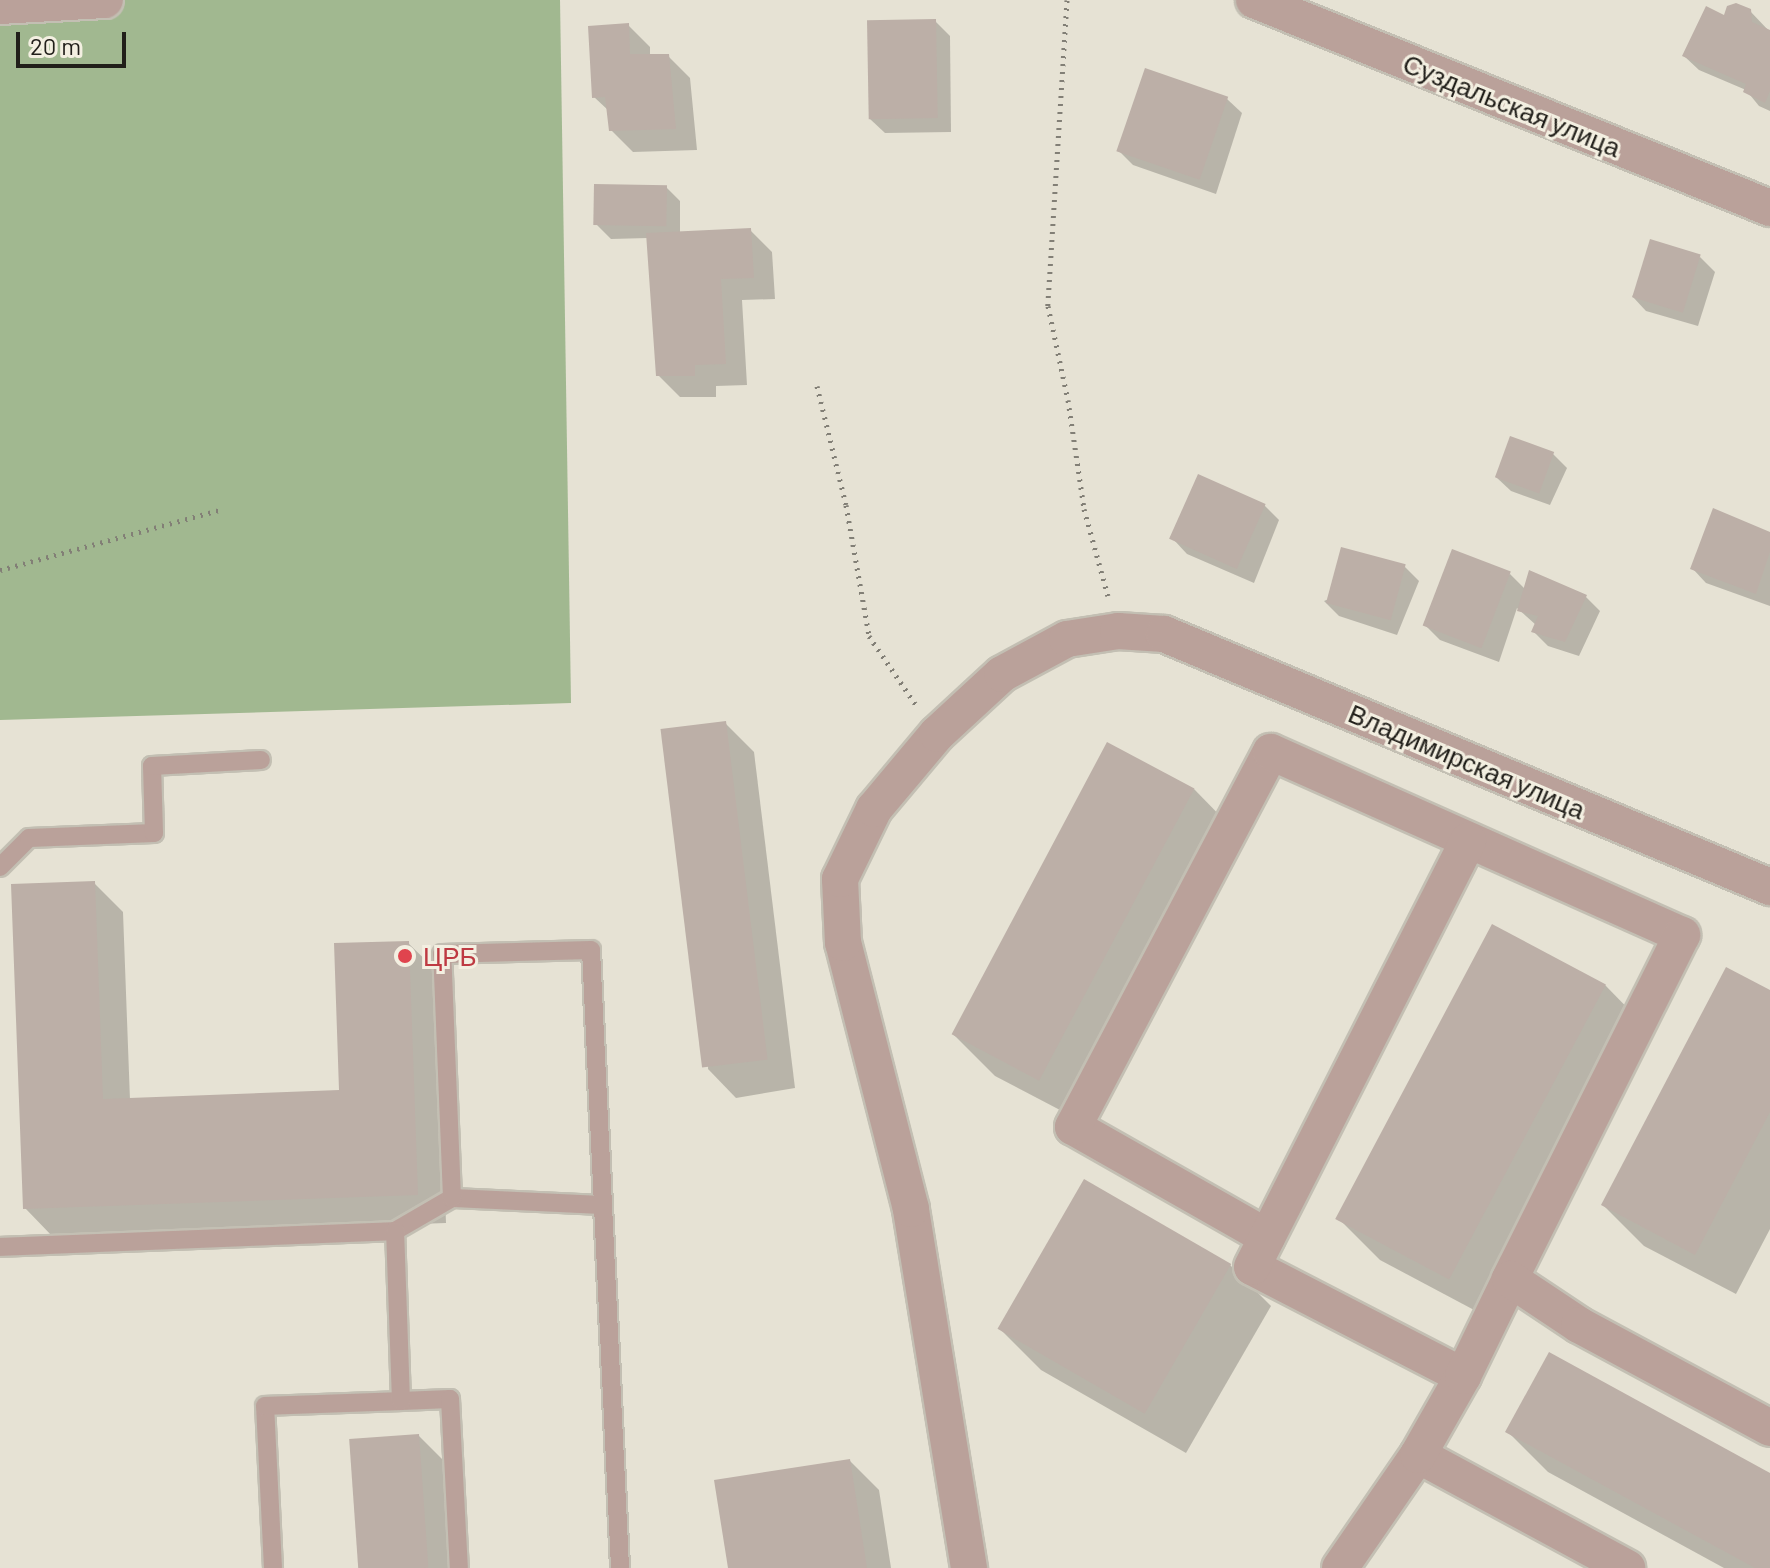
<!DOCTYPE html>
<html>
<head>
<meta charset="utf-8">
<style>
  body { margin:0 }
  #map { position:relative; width:1770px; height:1568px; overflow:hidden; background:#e6e2d4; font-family:Barlow,sans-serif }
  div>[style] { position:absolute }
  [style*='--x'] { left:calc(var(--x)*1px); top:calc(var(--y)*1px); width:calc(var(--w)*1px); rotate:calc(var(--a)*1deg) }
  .green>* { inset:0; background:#a1b890 }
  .shadow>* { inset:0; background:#0003 }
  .building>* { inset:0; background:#bcafa7; transform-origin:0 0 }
  .path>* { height:5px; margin-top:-2.5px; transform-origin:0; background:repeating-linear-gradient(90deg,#827f76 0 2px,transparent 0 8px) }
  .roads { filter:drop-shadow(2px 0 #c3bfb3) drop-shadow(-2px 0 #c3bfb3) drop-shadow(0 2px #c3bfb3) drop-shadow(0 -2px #c3bfb3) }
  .service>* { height:18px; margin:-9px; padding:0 9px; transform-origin:9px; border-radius:9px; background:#baa19a }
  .minor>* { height:36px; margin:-18px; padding:0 18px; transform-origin:18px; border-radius:18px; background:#baa19a }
  .dots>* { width:22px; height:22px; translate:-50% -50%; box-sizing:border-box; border:4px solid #f3efe1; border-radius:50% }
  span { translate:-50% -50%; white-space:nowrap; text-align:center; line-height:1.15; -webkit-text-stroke:6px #f3efe1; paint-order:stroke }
  .street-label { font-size:26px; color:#211f1a }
  .health-label { font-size:26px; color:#be3a42 }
  .left { translate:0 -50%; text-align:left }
  .scale { position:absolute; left:16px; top:32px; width:110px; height:36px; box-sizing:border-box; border:4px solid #211f1a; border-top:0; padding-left:10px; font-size:24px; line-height:28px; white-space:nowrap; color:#211f1a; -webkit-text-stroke:6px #f3efe1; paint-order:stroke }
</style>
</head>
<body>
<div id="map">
  <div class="green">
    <i style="clip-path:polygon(99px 0,560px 0,571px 703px,0 720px,0 5px)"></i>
  </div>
  <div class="shadow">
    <i style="clip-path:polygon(1750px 11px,1770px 32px,1770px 111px,1759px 106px,1746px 90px,1699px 70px,1684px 56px,1725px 18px)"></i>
    <i style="clip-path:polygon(935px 21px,950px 36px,951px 132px,885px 133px,870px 119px)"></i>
    <i style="clip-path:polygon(628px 25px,650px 47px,650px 56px,668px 56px,690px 78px,697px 150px,633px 152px,611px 130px,609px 111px,594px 97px)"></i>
    <i style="clip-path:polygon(1227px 99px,1242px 113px,1216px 194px,1133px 165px,1118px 150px)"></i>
    <i style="clip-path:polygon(666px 187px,680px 201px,680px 234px,750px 230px,772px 252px,775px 299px,742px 300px,747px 385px,716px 386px,716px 397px,680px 397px,658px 375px,648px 238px,611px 239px,597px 225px)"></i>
    <i style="clip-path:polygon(1700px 257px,1715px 272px,1698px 326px,1646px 311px,1632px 296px)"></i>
    <i style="clip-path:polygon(1553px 454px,1567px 468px,1550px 505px,1511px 491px,1496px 477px)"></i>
    <i style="clip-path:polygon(1264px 505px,1279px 520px,1254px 583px,1187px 554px,1173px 539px)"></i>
    <i style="clip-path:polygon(1770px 534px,1770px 606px,1706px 583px,1692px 568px)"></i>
    <i style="clip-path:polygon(1405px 567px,1419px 581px,1397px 635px,1339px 616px,1324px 601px)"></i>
    <i style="clip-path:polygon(1510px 574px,1525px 589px,1586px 597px,1600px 611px,1579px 656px,1548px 646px,1534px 632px,1536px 625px,1517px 608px,1499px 662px,1440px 640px,1425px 625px)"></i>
    <i style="clip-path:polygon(725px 723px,754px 752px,795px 1088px,736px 1098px,708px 1069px)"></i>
    <i style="clip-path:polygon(1194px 789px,1234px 830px,1081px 1121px,995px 1076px,954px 1035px)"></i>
    <i style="clip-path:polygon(94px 883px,123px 912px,130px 1100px,341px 1092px,408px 943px,437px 971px,446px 1223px,53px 1237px,25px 1208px)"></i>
    <i style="clip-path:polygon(1605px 985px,1645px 1026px,1491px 1319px,1380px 1260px,1339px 1219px)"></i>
    <i style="clip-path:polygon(1770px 992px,1770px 1229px,1736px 1294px,1644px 1246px,1603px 1205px)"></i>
    <i style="clip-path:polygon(1230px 1265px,1271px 1306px,1186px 1453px,1041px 1370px,1000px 1329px)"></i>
    <i style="clip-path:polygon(1507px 1431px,1770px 1475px,1770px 1568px,1724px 1568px,1548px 1472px)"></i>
    <i style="clip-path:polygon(419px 1436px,448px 1465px,454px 1568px,359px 1568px)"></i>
    <i style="clip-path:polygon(850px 1461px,879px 1490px,891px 1568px,730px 1568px)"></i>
  </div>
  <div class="building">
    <i style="clip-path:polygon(1736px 3px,1751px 9px,1752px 22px,1770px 30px,1770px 91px,1765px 103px,1743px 92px,1746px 84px,1682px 56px,1706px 6px,1724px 15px,1727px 6px)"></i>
    <i style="left:936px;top:19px;width:99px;height:69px;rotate:89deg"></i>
    <i style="clip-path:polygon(629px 23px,630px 54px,669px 54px,676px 129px,609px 131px,605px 97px,592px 98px,588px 26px)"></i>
    <i style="left:1145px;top:68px;width:88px;height:88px;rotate:19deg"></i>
    <i style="left:594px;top:184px;width:73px;height:41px;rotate:1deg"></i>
    <i style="clip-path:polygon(751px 228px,754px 278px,721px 279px,726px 364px,695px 365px,695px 376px,656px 376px,646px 233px)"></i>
    <i style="left:1650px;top:239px;width:53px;height:61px;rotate:17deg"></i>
    <i style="left:1510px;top:436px;width:47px;height:44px;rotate:20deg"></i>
    <i style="left:1198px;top:474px;width:74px;height:71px;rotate:24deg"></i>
    <i style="clip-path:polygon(1713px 508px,1770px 532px,1770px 552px,1756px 594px,1690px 569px)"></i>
    <i style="left:1341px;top:547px;width:67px;height:58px;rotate:15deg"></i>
    <i style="left:1452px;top:549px;width:63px;height:82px;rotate:21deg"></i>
    <i style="clip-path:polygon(1529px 570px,1587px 595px,1565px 642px,1531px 632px,1538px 616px,1517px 611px)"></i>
    <i style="left:726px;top:721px;width:341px;height:66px;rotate:83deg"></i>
    <i style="left:1107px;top:742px;width:99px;height:331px;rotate:28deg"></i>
    <i style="clip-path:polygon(95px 881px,103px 1099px,339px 1090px,334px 943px,409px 941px,418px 1195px,23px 1209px,11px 884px)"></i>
    <i style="left:1492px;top:924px;width:129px;height:334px;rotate:28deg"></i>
    <i style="clip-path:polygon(1726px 967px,1770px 990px,1770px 1112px,1695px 1255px,1601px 1205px)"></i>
    <i style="left:1084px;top:1179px;width:170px;height:173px;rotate:30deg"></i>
    <i style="clip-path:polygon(1549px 1352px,1770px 1473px,1770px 1568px,1755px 1568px,1505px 1432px)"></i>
    <i style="left:419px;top:1434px;width:134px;height:70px;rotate:86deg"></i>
    <i style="clip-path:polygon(850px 1459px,867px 1568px,728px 1568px,714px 1480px)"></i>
  </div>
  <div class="path">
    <i style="--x:1067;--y:0;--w:307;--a:93.6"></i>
    <i style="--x:1048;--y:306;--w:96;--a:78"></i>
    <i style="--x:1068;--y:400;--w:110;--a:81.6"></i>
    <i style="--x:1084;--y:509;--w:90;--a:74.6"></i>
    <i style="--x:817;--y:386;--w:122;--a:76.3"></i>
    <i style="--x:846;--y:505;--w:133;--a:80"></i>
    <i style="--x:869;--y:636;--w:83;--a:55.7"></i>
    <i style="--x:0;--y:570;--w:227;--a:-15.3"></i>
  </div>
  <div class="roads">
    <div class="service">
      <i style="--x:0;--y:867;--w:41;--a:-45"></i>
      <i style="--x:29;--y:838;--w:125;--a:-2.3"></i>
      <i style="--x:154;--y:833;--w:67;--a:-91.7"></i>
      <i style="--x:152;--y:766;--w:109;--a:-3.2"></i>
      <i style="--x:452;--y:1198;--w:151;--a:2.7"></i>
      <i style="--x:0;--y:1247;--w:395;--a:-2.3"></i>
      <i style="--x:395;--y:1231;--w:66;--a:-30.1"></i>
      <i style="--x:452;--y:1198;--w:244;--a:-92.3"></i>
      <i style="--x:442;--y:954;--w:149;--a:-1.5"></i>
      <i style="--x:591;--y:950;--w:619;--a:87.31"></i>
      <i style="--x:401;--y:1401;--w:49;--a:-2.3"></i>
      <i style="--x:450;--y:1399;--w:169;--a:87"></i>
      <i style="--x:273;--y:1568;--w:162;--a:-92.8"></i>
      <i style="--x:265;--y:1406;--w:136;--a:-2.1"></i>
      <i style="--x:401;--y:1401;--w:170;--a:-92"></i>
    </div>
    <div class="minor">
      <i style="--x:1254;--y:0;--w:556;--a:21.95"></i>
      <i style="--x:0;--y:6;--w:105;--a:-3.3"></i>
      <i style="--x:1267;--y:1237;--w:223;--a:-150.4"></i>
      <i style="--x:1073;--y:1127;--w:424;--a:-62.2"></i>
      <i style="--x:1271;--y:752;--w:450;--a:24"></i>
      <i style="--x:1682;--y:935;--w:385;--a:116.6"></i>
      <i style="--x:1463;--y:1376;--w:237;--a:-152.7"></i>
      <i style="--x:1252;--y:1267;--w:478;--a:-63.1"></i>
      <i style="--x:1418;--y:1455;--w:238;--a:28.4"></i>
      <i style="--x:969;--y:1568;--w:364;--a:-99.2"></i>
      <i style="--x:911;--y:1209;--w:275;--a:-104.3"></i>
      <i style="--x:843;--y:943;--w:64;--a:-92.7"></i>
      <i style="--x:840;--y:879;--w:78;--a:-64.1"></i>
      <i style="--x:874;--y:809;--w:98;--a:-50"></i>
      <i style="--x:937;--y:734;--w:88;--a:-42.7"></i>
      <i style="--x:1002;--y:674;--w:74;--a:-28.3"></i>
      <i style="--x:1067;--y:639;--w:52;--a:-8.9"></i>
      <i style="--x:1118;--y:631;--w:46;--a:3.7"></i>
      <i style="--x:1164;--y:634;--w:657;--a:22.66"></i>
      <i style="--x:1340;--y:1568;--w:137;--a:-55.4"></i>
      <i style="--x:1418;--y:1455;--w:91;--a:-60.3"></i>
      <i style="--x:1463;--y:1376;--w:108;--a:-64.1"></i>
      <i style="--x:1510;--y:1279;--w:83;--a:33.7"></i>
      <i style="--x:1579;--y:1325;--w:217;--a:28.3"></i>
    </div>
  </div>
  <div class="dots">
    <i style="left:405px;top:956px;background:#e0444e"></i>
  </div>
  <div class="street-label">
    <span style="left:1512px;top:105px;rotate:22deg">Суздальская улица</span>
    <span style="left:1467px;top:761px;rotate:23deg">Владимирская улица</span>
  </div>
  <div class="health-label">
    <span class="left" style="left:423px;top:956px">ЦРБ</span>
  </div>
  <div class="scale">20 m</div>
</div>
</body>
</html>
